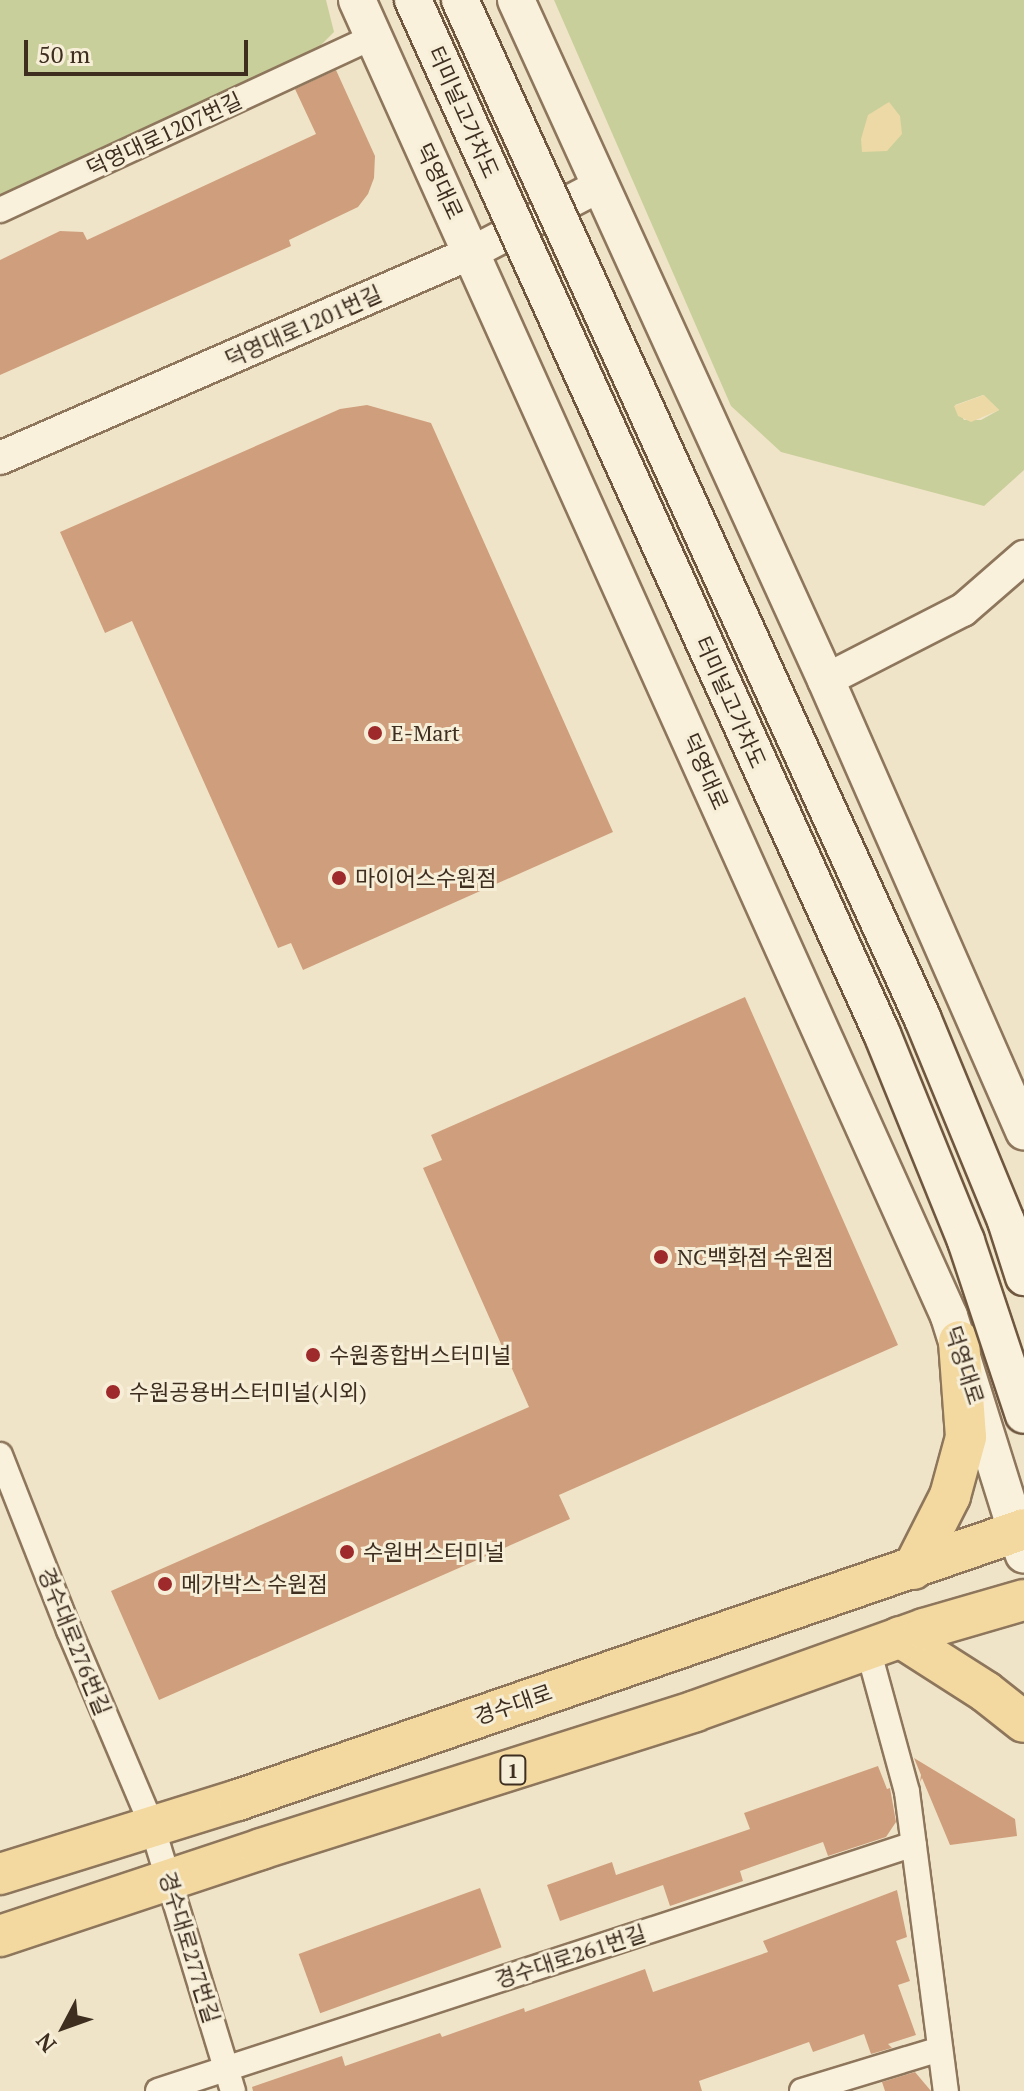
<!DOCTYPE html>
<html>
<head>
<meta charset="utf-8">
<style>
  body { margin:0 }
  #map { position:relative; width:1024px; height:2091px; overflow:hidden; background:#f0e4c8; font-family:"PT Serif","Noto Sans KR",serif }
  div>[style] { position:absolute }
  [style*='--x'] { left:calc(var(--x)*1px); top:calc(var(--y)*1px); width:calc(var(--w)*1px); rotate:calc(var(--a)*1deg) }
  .green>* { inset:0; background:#c9cf9b }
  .sand>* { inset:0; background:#ecd9a5 }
  .building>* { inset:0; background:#cf9f7d; transform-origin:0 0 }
  .roads { filter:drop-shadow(2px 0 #8d765c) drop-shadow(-2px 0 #8d765c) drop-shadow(0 2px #8d765c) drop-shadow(0 -2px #8d765c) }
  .minor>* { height:24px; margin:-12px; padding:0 12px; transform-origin:12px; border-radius:12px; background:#faf1dc }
  .tertiary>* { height:32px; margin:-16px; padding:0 16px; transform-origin:16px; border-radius:16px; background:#faf1dc }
  .secondary>* { height:36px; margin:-18px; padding:0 18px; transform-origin:18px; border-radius:18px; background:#faf1dc }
  .primary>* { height:40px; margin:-20px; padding:0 20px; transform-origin:20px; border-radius:20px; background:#f3d9a0 }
  .bridges { filter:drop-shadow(2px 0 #6f573f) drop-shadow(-2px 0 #6f573f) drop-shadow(0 2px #6f573f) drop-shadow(0 -2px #6f573f) }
  .secondary-bridge>* { height:36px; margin:-18px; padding:0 18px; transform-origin:18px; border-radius:18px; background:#faf1dc }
  .dots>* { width:22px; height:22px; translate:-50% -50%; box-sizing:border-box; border:4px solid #f7eed8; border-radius:50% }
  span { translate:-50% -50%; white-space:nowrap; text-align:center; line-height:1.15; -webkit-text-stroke:6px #f7eed8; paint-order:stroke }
  .shield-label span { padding:2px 6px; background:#f7eed8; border:2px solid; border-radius:6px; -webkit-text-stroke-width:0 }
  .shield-label { font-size:20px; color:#3d2e20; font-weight:700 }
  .street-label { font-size:22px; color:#3d2e20 }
  .poi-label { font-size:22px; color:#3d2e20 }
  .left { translate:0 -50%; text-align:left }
  .north { position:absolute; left:24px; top:1987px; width:80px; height:80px; -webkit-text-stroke:6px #f7eed8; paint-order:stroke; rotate:229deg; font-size:22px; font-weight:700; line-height:32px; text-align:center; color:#3d2e20 }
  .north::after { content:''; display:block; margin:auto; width:28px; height:36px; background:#3d2e20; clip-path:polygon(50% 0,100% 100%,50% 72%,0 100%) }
  .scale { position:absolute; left:24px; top:40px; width:224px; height:36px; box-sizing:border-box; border:4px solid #3d2e20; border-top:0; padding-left:10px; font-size:24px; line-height:28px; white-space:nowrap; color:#3d2e20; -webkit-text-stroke:6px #f7eed8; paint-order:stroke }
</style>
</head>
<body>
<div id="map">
  <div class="green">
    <i style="clip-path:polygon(0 0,326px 0,334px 32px,317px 49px,0 195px)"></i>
    <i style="clip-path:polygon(evenodd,554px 0,1024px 0,1024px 470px,984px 506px,781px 452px,731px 406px,554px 0,983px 395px,999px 410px,981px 420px,964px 420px,955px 405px,983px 395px)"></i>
  </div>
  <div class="sand">
    <i style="clip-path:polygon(889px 102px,900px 116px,902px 134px,887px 151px,862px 152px,861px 139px,868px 115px)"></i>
    <i style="clip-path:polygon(984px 395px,999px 410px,971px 422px,958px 416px,954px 406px)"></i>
  </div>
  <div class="building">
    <i style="clip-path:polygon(336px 70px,375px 156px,374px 178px,368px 194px,358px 207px,289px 240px,291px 246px,0 375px,0 260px,60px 231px,83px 232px,87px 240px,316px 134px,295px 89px)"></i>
    <i style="clip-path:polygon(367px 405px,431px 423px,613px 832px,303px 970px,291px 943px,278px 948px,132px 621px,105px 633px,60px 532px,340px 409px)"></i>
    <i style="clip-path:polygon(745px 997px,898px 1345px,559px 1495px,570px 1519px,159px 1700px,111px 1591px,529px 1407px,423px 1168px,442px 1160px,431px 1135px)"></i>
    <i style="clip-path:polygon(914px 1758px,1015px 1819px,1017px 1836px,950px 1845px,922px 1778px,920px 1782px,921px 1775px)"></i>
    <i style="clip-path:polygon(878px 1766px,887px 1789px,890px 1788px,896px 1822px,886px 1837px,828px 1856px,823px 1842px,740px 1871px,743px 1881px,670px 1906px,663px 1885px,560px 1921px,547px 1885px,612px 1862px,616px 1875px,750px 1829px,744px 1813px)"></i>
    <i style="left:480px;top:1888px;width:63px;height:193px;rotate:70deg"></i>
    <i style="clip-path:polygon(897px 1890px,907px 1937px,896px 1941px,910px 1981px,898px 1985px,916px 2035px,888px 2044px,892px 2048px,871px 2054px,864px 2034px,813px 2052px,809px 2042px,699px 2081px,702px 2091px,253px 2091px,252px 2087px,342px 2056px,345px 2066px,440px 2033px,442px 2037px,524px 2008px,525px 2012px,645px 1969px,653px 1992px,768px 1952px,763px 1941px)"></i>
    <i style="clip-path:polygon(915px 2072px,931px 2091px,885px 2091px,882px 2082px)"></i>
  </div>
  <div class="roads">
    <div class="minor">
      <i style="--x:0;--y:210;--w:410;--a:-24.9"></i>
      <i style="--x:0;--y:1455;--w:188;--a:68.5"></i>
      <i style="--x:69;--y:1630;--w:213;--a:67"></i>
      <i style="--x:152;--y:1826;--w:277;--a:73"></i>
      <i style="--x:868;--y:1649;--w:148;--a:74.7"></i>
      <i style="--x:907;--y:1792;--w:302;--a:82.6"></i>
      <i style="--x:158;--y:2091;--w:795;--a:-18.09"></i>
      <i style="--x:802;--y:2091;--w:144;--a:-16.9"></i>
    </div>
    <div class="tertiary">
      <i style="--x:0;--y:458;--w:516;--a:-23.53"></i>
      <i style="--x:473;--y:252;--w:144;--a:-27.6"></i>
      <i style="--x:826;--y:680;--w:154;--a:-27.1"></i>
      <i style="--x:963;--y:610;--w:81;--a:-41"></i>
    </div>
    <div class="secondary">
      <i style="--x:357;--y:0;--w:1443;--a:65.78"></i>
      <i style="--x:949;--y:1316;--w:250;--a:72.6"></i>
      <i style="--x:516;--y:0;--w:747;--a:65.49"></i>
      <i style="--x:826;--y:680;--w:493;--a:66.3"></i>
    </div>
    <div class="primary">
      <i style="--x:913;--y:1569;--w:82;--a:-63.1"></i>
      <i style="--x:950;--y:1496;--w:61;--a:-74.8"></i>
      <i style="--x:966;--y:1437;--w:96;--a:-94.2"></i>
      <i style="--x:900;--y:1637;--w:102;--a:32.6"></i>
      <i style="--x:986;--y:1692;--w:48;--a:38.3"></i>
      <i style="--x:0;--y:1874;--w:249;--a:-17.3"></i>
      <i style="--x:238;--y:1800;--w:831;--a:-19.02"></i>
      <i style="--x:0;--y:1936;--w:275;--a:-18.4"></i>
      <i style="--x:261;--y:1849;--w:455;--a:-17.6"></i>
      <i style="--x:695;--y:1711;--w:243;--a:-19.7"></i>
      <i style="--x:924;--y:1629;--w:104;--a:-16.2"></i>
    </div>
  </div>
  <div class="bridges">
    <div class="secondary-bridge">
      <i style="--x:413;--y:0;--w:1135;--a:65.6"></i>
      <i style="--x:882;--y:1034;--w:223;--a:67.9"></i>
      <i style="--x:966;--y:1241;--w:183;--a:71.6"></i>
      <i style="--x:460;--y:0;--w:1117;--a:65.57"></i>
      <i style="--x:922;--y:1017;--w:221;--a:67.6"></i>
      <i style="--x:1006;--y:1221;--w:59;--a:72.2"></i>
    </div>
  </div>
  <div class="dots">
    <i style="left:375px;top:733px;background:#9e2a2b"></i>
    <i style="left:339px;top:878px;background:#9e2a2b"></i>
    <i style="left:661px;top:1257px;background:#9e2a2b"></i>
    <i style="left:313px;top:1355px;background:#9e2a2b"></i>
    <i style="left:113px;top:1392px;background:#9e2a2b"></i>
    <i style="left:347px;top:1552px;background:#9e2a2b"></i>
    <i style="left:165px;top:1584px;background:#9e2a2b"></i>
  </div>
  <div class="shield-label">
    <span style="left:513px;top:1770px">1</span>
  </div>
  <div class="street-label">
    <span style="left:464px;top:112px;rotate:66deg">터미널고가차도</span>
    <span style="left:164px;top:134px;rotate:-25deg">덕영대로1207번길</span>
    <span style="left:440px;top:181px;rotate:65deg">덕영대로</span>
    <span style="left:303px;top:326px;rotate:-24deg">덕영대로1201번길</span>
    <span style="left:731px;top:702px;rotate:66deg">터미널고가차도</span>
    <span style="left:706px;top:771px;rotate:66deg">덕영대로</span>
    <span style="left:965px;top:1365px;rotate:72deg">덕영대로</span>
    <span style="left:75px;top:1641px;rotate:68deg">경수대로276번길</span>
    <span style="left:513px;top:1704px;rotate:-19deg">경수대로</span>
    <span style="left:190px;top:1947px;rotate:73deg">경수대로277번길</span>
    <span style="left:570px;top:1956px;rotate:-18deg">경수대로261번길</span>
  </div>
  <div class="poi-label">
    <span class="left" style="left:391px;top:733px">E-Mart</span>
    <span class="left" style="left:355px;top:878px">마이어스수원점</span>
    <span class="left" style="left:677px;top:1257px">NC백화점 수원점</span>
    <span class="left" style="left:329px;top:1355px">수원종합버스터미널</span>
    <span class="left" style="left:129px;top:1392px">수원공용버스터미널(시외)</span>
    <span class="left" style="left:363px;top:1552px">수원버스터미널</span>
    <span class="left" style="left:181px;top:1584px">메가박스 수원점</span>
  </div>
  <div class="north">N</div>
  <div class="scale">50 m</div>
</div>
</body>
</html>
